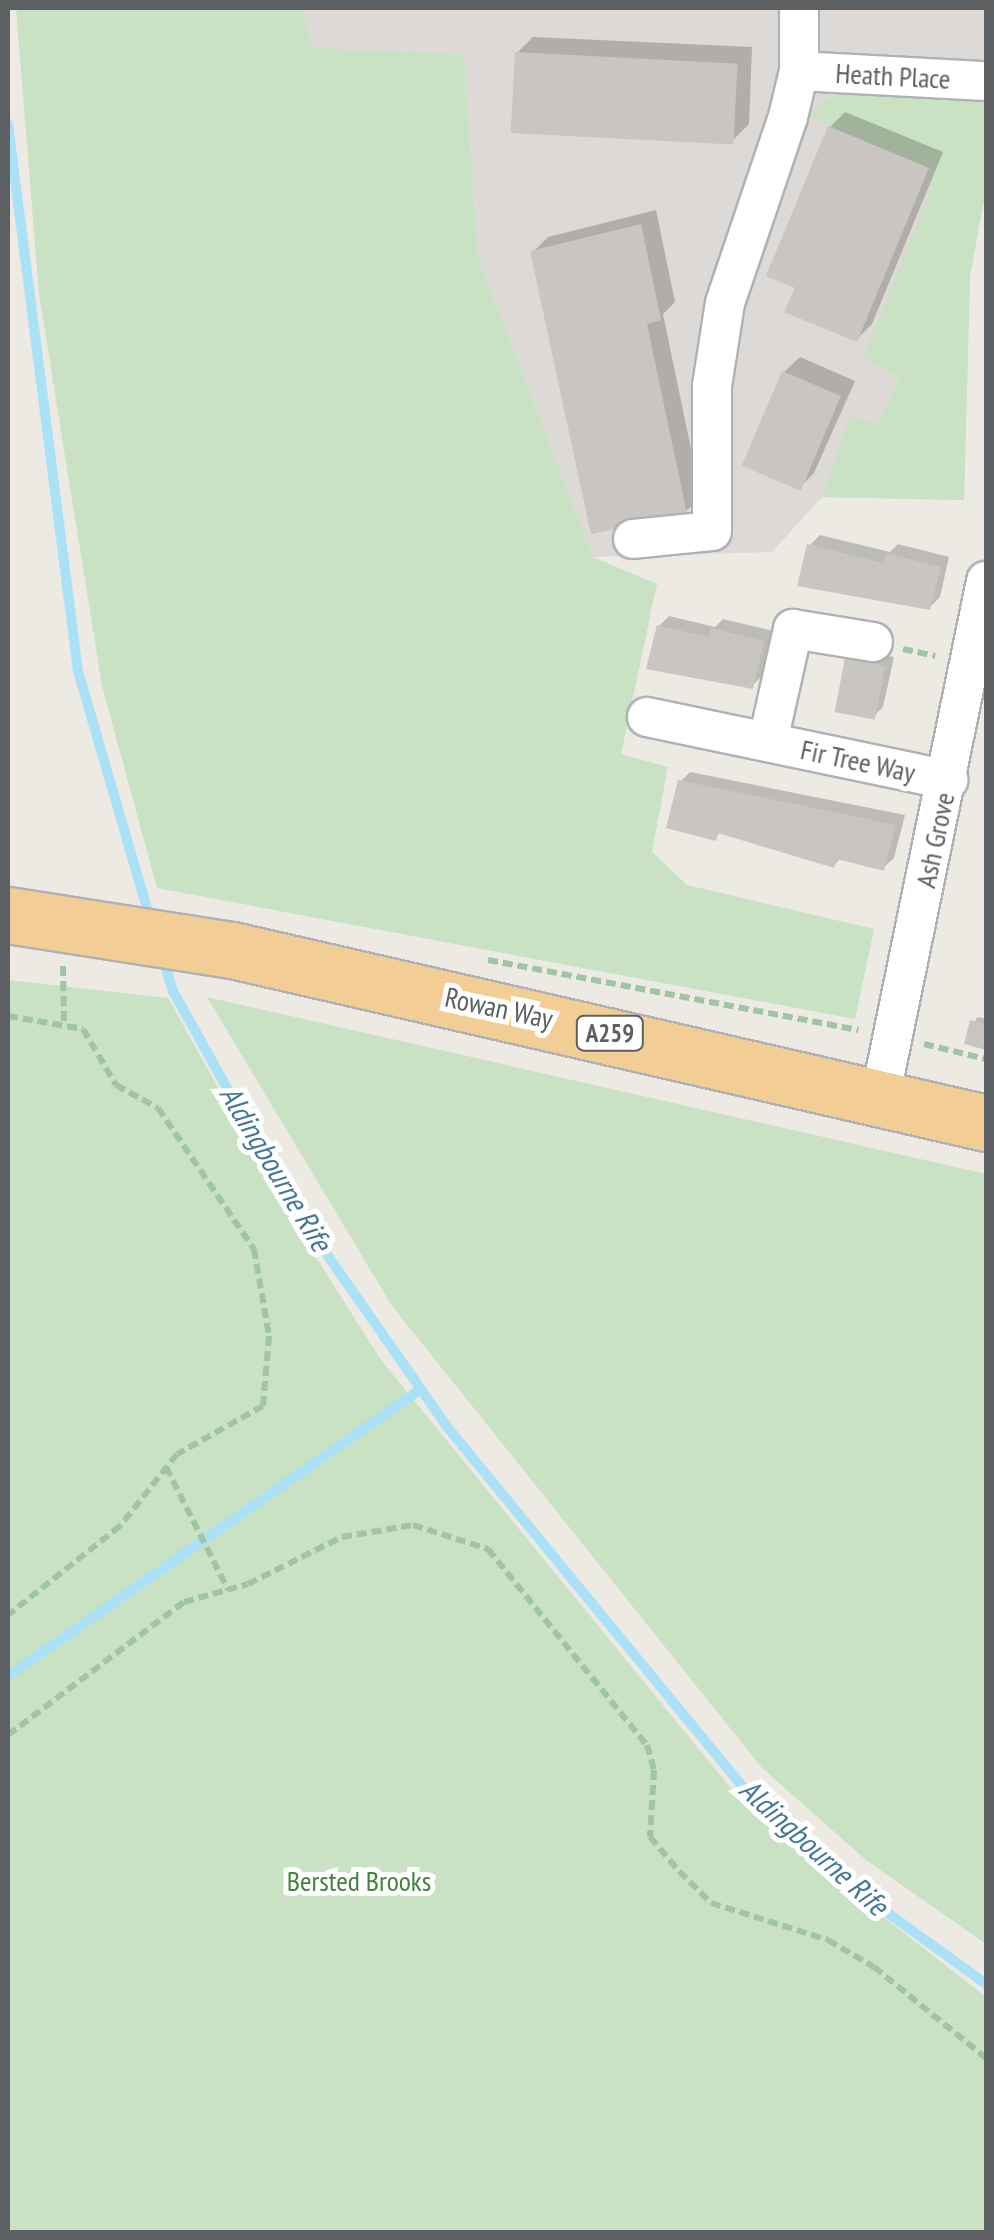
<!DOCTYPE html>
<html>
<head>
<meta charset="utf-8">
<style>
  body { margin:0 }
  #map { position:relative; width:994px; height:2240px; overflow:hidden; background:#edeae4; font-family:"PT Sans Narrow",sans-serif }
  div>[style] { position:absolute }
  [style*='--x'] { left:calc(var(--x)*1px); top:calc(var(--y)*1px); width:calc(var(--w)*1px); rotate:calc(var(--a)*1deg) }
  .industrial>* { inset:0; background:#dcd9d6 }
  .green>* { inset:0; background:#c8e2c3 }
  .shadow>* { inset:0; background:#0003 }
  .stream>* { height:10px; margin:-5px; padding:0 5px; transform-origin:5px; border-radius:5px; background:#abe1f6 }
  .building>* { inset:0; background:#c9c5c1; transform-origin:0 0 }
  .path>* { height:6px; margin-top:-3px; transform-origin:0; background:repeating-linear-gradient(90deg,#9fc5a3 0 10px,transparent 0 15px) }
  .roads { filter:drop-shadow(2px 0 #afb2b5) drop-shadow(-2px 0 #afb2b5) drop-shadow(0 2px #afb2b5) drop-shadow(0 -2px #afb2b5) }
  .minor>* { height:38px; margin:-19px; padding:0 19px; transform-origin:19px; border-radius:19px; background:#fff }
  .highway>* { height:55px; margin:-27.5px; padding:0 27.5px; transform-origin:27.5px; border-radius:27.5px; background:#f2cd96 }
  span { translate:-50% -50%; white-space:nowrap; text-align:center; line-height:1.15; -webkit-text-stroke:10px #fff; paint-order:stroke }
  .shield-label span { padding:2px 8px; background:#fff; border:2px solid; border-radius:8px; -webkit-text-stroke-width:0 }
  .shield-label { font-size:25px; color:#5c6063; font-weight:700 }
  .street-label { font-size:28px; color:#5c6063 }
  .park-label { font-size:28px; color:#45803e }
  .water-label { font-size:30px; color:#437896; font-style:italic }
  .frame { position:absolute; inset:0; border:10px solid #5c6063; pointer-events:none }
</style>
</head>
<body>
<div id="map">
  <div class="industrial">
    <i style="clip-path:polygon(301px 8px,986px 8px,986px 189px,970px 275px,964px 500px,822px 497px,772px 552px,593px 557px,478px 256px,464px 54px,313px 48px)"></i>
  </div>
  <div class="green">
    <i style="clip-path:polygon(16px 8px,301px 8px,313px 48px,464px 54px,478px 256px,593px 557px,657px 584px,621px 754px,668px 767px,652px 852px,687px 885px,874px 929px,855px 1019px,157px 888px,102px 686px,39px 294px)"></i>
    <i style="clip-path:polygon(860px 89px,977px 99px,986px 108px,986px 189px,970px 275px,964px 500px,822px 497px,850px 416px,878px 425px,900px 378px,863px 357px,929px 194px,931px 168px,807px 116px,826px 99px)"></i>
    <i style="clip-path:polygon(8px 980px,168px 998px,288px 1213px,381px 1360px,702px 1753px,753px 1815px,986px 1997px,986px 2232px,8px 2232px)"></i>
    <i style="clip-path:polygon(207px 997px,986px 1174px,986px 1944px,866px 1860px,762px 1768px,392px 1306px)"></i>
  </div>
  <div class="shadow">
    <i style="clip-path:polygon(533px 37px,752px 47px,749px 124px,733px 140px,517px 53px)"></i>
    <i style="clip-path:polygon(845px 112px,943px 152px,872px 324px,857px 339px,798px 286px,830px 127px)"></i>
    <i style="clip-path:polygon(656px 210px,675px 302px,663px 314px,701px 497px,685px 512px,533px 252px,548px 237px)"></i>
    <i style="clip-path:polygon(800px 357px,855px 381px,814px 473px,799px 488px,784px 372px)"></i>
    <i style="clip-path:polygon(820px 535px,890px 552px,898px 544px,949px 557px,940px 597px,930px 607px,809px 546px)"></i>
    <i style="clip-path:polygon(669px 616px,715px 627px,723px 619px,773px 631px,762px 676px,752px 686px,659px 626px)"></i>
    <i style="clip-path:polygon(857px 649px,894px 657px,883px 707px,873px 717px,847px 659px)"></i>
    <i style="clip-path:polygon(690px 772px,905px 815px,894px 858px,883px 868px,841px 858px,833px 866px,721px 832px,715px 838px,680px 782px)"></i>
    <i style="clip-path:polygon(977px 1017px,986px 1019px,986px 1047px,967px 1042px)"></i>
  </div>
  <div class="stream">
    <i style="--x:8;--y:124;--w:551;--a:82.71"></i>
    <i style="--x:78;--y:671;--w:258;--a:73.8"></i>
    <i style="--x:163;--y:959;--w:34;--a:73"></i>
    <i style="--x:173;--y:991;--w:243;--a:60.9"></i>
    <i style="--x:291;--y:1203;--w:274;--a:55.1"></i>
    <i style="--x:448;--y:1428;--w:489;--a:50.6"></i>
    <i style="--x:759;--y:1806;--w:173;--a:39.6"></i>
    <i style="--x:892;--y:1916;--w:116;--a:35.9"></i>
    <i style="--x:8;--y:1676;--w:503;--a:-34.8"></i>
  </div>
  <div class="building">
    <i style="left:515px;top:52px;width:223px;height:81px;rotate:3deg"></i>
    <i style="clip-path:polygon(828px 126px,929px 168px,857px 342px,784px 312px,795px 288px,766px 276px)"></i>
    <i style="clip-path:polygon(641px 224px,661px 320px,647px 324px,687px 514px,591px 534px,530px 251px)"></i>
    <i style="left:782px;top:371px;width:64px;height:103px;rotate:23deg"></i>
    <i style="clip-path:polygon(807px 544px,883px 563px,886px 553px,941px 567px,930px 610px,797px 586px)"></i>
    <i style="clip-path:polygon(657px 625px,708px 637px,711px 628px,764px 641px,753px 689px,646px 669px)"></i>
    <i style="left:845px;top:658px;width:41px;height:55px;rotate:11deg"></i>
    <i style="clip-path:polygon(678px 780px,896px 825px,884px 871px,837px 859px,834px 868px,718px 833px,716px 841px,666px 828px)"></i>
    <i style="clip-path:polygon(970px 1020px,986px 1024px,986px 1050px,964px 1044px)"></i>
  </div>
  <div class="path">
    <i style="--x:903;--y:649;--w:33;--a:12"></i>
    <i style="--x:488;--y:960;--w:377;--a:10.7"></i>
    <i style="--x:63;--y:966;--w:57;--a:89"></i>
    <i style="--x:8;--y:1016;--w:76;--a:9.8"></i>
    <i style="--x:83;--y:1029;--w:65;--a:59.5"></i>
    <i style="--x:116;--y:1085;--w:48;--a:28.7"></i>
    <i style="--x:158;--y:1108;--w:171;--a:55.8"></i>
    <i style="--x:254;--y:1249;--w:88;--a:80.2"></i>
    <i style="--x:269;--y:1336;--w:70;--a:94.9"></i>
    <i style="--x:263;--y:1406;--w:98;--a:150.8"></i>
    <i style="--x:177;--y:1454;--w:92;--a:128.4"></i>
    <i style="--x:120;--y:1526;--w:143;--a:141.5"></i>
    <i style="--x:924;--y:1044;--w:64;--a:13.6"></i>
    <i style="--x:166;--y:1467;--w:138;--a:63.2"></i>
    <i style="--x:8;--y:1735;--w:221;--a:-37.1"></i>
    <i style="--x:184;--y:1602;--w:66;--a:-15.7"></i>
    <i style="--x:248;--y:1584;--w:105;--a:-26.6"></i>
    <i style="--x:342;--y:1537;--w:72;--a:-9.6"></i>
    <i style="--x:413;--y:1525;--w:79;--a:17.7"></i>
    <i style="--x:488;--y:1549;--w:252;--a:51"></i>
    <i style="--x:647;--y:1745;--w:26;--a:74"></i>
    <i style="--x:654;--y:1770;--w:67;--a:93.4"></i>
    <i style="--x:650;--y:1837;--w:45;--a:49.5"></i>
    <i style="--x:679;--y:1871;--w:45;--a:45"></i>
    <i style="--x:711;--y:1903;--w:123;--a:17.5"></i>
    <i style="--x:828;--y:1940;--w:53;--a:30.4"></i>
    <i style="--x:874;--y:1967;--w:144;--a:39.1"></i>
  </div>
  <div class="roads">
    <div class="minor">
      <i style="--x:799;--y:71;--w:187;--a:3.1"></i>
      <i style="--x:633;--y:539;--w:79;--a:-5.8"></i>
      <i style="--x:712;--y:531;--w:145;--a:-90"></i>
      <i style="--x:712;--y:386;--w:84;--a:-81.1"></i>
      <i style="--x:725;--y:303;--w:196;--a:-71.3"></i>
      <i style="--x:788;--y:117;--w:47;--a:-76.6"></i>
      <i style="--x:799;--y:71;--w:63;--a:-90"></i>
      <i style="--x:647;--y:717;--w:308;--a:11.8"></i>
      <i style="--x:768;--y:741;--w:115;--a:-77.4"></i>
      <i style="--x:793;--y:629;--w:81;--a:9.2"></i>
      <i style="--x:880;--y:1098;--w:528;--a:-78.41"></i>
    </div>
    <div class="highway">
      <i style="--x:8;--y:915;--w:227;--a:8.9"></i>
      <i style="--x:232;--y:950;--w:774;--a:12.92"></i>
    </div>
  </div>
  <div class="shield-label">
    <span style="left:610px;top:1033px">A259</span>
  </div>
  <div class="street-label">
    <span style="left:893px;top:76px;rotate:3deg">Heath Place</span>
    <span style="left:858px;top:761px;rotate:12deg">Fir Tree Way</span>
    <span style="left:935px;top:840px;rotate:-78deg">Ash Grove</span>
    <span style="left:499px;top:1008px;rotate:12deg">Rowan Way</span>
  </div>
  <div class="park-label">
    <span style="left:359px;top:1881px">Bersted Brooks</span>
  </div>
  <div class="water-label">
    <span style="left:276px;top:1168px;rotate:59deg">Aldingbourne Rife</span>
    <span style="left:814px;top:1847px;rotate:42deg">Aldingbourne Rife</span>
  </div>
  <div class="frame"></div>
</div>
</body>
</html>
